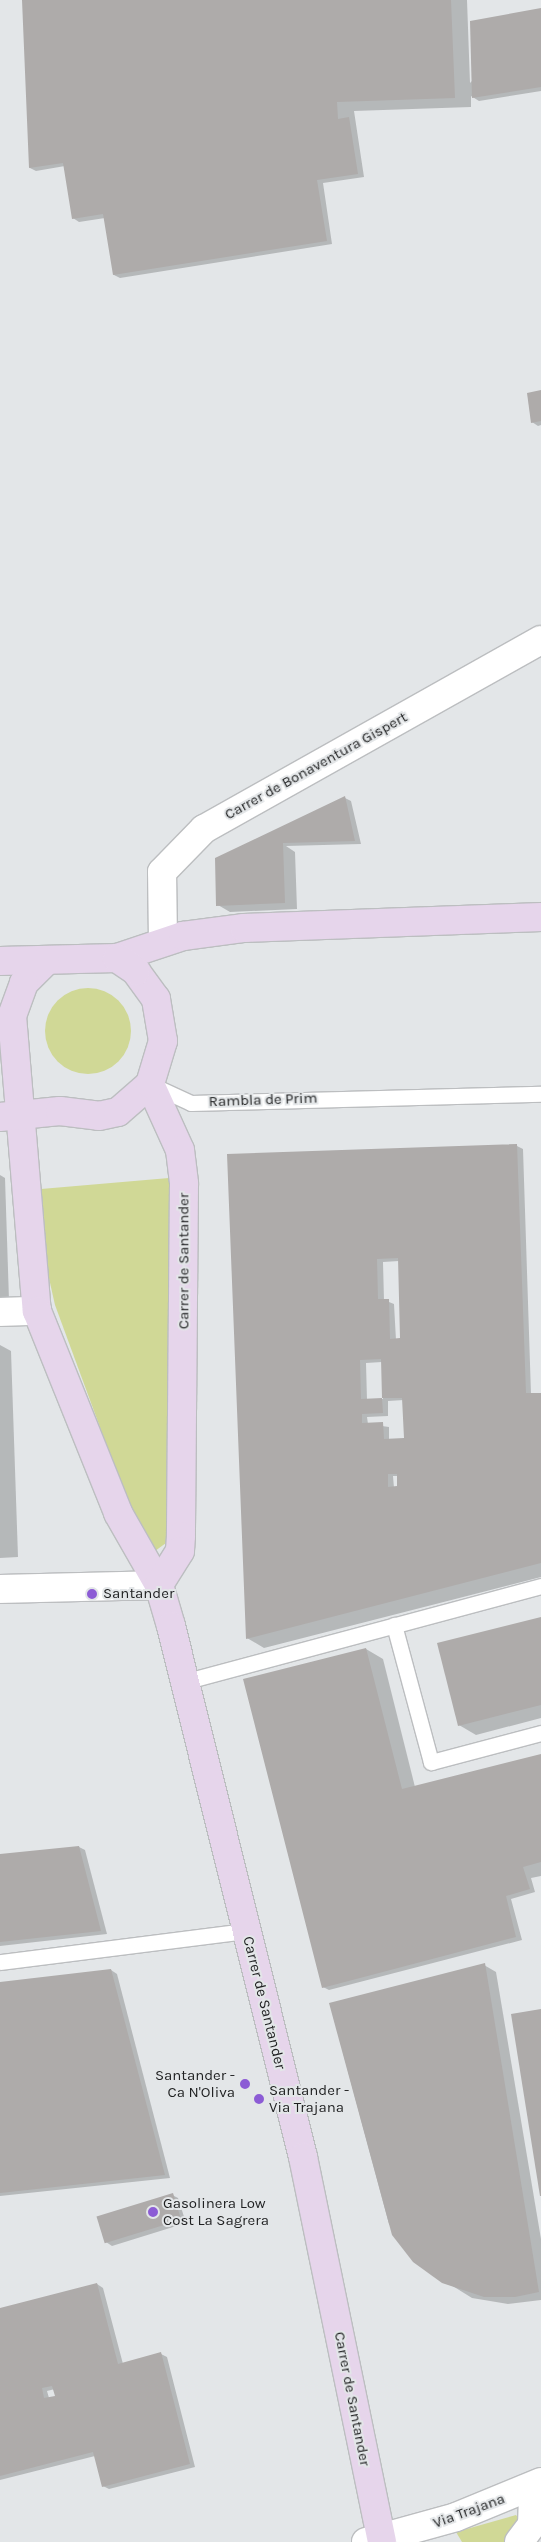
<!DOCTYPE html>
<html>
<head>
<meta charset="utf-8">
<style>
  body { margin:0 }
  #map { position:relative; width:541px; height:2542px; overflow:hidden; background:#e3e6e8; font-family:Karla,sans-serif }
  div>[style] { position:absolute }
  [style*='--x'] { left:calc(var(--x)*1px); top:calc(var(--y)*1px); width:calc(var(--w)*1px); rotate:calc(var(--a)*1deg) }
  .green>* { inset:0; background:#d0d896 }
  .round { border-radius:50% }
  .shadow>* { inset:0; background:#0003 }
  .building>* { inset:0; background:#aeabaa; transform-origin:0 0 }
  .roads { filter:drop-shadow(1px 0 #bcbec0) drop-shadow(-1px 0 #bcbec0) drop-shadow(0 1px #bcbec0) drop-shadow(0 -1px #bcbec0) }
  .lane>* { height:15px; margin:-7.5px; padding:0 7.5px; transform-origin:7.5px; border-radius:7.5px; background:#fff }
  .street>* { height:28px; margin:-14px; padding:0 14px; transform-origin:14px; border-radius:14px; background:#fff }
  .secondary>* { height:28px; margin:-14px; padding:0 14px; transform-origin:14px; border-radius:14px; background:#e6d5eb }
  .dots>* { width:14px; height:14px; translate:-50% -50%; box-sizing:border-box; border:2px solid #e3e6e8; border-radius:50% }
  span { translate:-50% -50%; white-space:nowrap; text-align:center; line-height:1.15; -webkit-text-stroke:4px #e3e6e8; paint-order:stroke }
  .street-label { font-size:15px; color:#1f2021 }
  .poi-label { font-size:15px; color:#1f2021 }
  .left { translate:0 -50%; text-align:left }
  .right { translate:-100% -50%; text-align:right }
</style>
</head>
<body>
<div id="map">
  <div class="green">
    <i class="round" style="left:45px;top:988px;width:86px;height:86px"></i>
    <i style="clip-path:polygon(169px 1178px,171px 1266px,166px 1543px,155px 1551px,143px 1544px,55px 1305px,44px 1256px,41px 1189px)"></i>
    <i style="clip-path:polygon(516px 2515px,522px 2523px,508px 2542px,462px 2542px,456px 2532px)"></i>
  </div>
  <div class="shadow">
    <i style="clip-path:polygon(24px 0,467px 0,470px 83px,541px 10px,541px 91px,479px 101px,471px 96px,471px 107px,354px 111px,364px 177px,323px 183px,332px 244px,120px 278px,114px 275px,105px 218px,79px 222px,73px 218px,65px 166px,36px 171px,30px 168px)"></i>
    <i style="clip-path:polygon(541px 391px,541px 425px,538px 426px,532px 422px)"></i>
    <i style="clip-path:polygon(345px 798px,351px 801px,361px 844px,286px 846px,295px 852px,297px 909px,230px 912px,218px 905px,247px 844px)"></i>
    <i style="clip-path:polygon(evenodd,517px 1146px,523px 1149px,531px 1394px,541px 1394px,541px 1577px,264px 1648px,247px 1638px,228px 1156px,517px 1146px,399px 1261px,401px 1339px,396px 1340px,394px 1304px,384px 1300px,383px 1262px,399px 1261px,517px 1146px,382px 1362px,383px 1399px,367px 1400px,366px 1363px,382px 1362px,517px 1146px,404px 1400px,405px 1439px,389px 1440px,389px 1427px,368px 1424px,367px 1417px,388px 1416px,388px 1401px,404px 1400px,517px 1146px,393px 1476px,398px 1476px,402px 1487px,394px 1488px,393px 1476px)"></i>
    <i style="clip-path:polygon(0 1175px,5px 1178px,9px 1300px,0 1301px)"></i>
    <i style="clip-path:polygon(0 1345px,11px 1351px,18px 1557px,0 1558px)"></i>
    <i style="clip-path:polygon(541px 1618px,541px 1718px,476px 1735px,459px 1725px)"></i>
    <i style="clip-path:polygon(366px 1649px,383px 1659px,415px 1787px,541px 1755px,541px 1876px,531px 1878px,535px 1892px,511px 1899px,522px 1940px,329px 1990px,323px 1987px)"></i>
    <i style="clip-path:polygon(79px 1847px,85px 1850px,107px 1934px,0 1946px,0 1856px)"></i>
    <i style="clip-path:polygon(484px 1965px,496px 1972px,541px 2239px,541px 2300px,508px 2304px,472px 2298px,414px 2262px,389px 2224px,330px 2004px)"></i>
    <i style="clip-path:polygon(111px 1970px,117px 1974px,170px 2178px,0 2196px,0 1984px)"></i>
    <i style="clip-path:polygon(172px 2195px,178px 2198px,186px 2223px,112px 2246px,106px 2242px)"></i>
    <i style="clip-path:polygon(evenodd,97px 2284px,103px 2288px,123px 2364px,161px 2354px,167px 2357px,195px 2467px,109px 2489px,103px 2486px,95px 2456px,0 2480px,0 2309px,97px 2284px,55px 2389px,57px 2397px,49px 2398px,47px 2391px,55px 2389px)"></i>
  </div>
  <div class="building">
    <i style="clip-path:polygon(22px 0,451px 0,455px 98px,337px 102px,338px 119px,349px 117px,358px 174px,317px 180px,327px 241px,113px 275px,103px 214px,72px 219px,63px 163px,29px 168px)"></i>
    <i style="clip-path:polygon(541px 8px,541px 87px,472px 98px,470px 21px)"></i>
    <i style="clip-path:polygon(541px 390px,541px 421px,531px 423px,527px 393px)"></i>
    <i style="clip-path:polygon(345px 796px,355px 841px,283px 843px,285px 903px,216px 906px,215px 858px)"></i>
    <i style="clip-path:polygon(evenodd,517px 1144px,526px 1393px,541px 1393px,541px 1563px,246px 1639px,227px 1154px,517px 1144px,398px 1258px,400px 1338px,390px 1339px,389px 1299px,378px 1299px,377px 1259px,398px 1258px,517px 1144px,381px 1359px,382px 1398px,402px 1398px,404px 1438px,384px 1439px,383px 1422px,362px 1423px,362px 1414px,383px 1413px,382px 1398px,361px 1399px,360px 1360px,381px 1359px,517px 1144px,388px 1474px,397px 1474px,397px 1486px,388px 1487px,388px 1474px)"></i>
    <i style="clip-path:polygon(541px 1617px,541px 1705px,458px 1726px,437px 1643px)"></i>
    <i style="clip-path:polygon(366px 1648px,402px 1789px,541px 1754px,541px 1862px,523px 1867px,530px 1889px,506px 1896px,516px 1937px,322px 1988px,243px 1679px)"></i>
    <i style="clip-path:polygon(79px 1846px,101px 1931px,0 1942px,0 1854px)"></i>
    <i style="clip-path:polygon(485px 1963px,539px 2292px,515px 2297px,484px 2297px,442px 2283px,413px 2262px,392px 2235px,329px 2003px)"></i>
    <i style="clip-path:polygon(111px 1969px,165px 2175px,0 2193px,0 1982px)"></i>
    <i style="clip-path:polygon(541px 2009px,541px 2196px,540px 2196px,511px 2014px)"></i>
    <i style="left:173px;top:2193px;width:28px;height:80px;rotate:73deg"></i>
    <i style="clip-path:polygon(evenodd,97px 2283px,118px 2364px,161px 2352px,190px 2464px,102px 2487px,93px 2452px,0 2476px,0 2308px,97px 2283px,52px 2386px,55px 2396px,44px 2398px,42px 2388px,52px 2386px)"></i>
  </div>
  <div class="roads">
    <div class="lane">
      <i style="--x:152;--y:1085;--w:43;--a:24.8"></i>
      <i style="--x:191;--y:1103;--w:350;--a:-1.5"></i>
      <i style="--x:394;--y:1625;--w:142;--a:74.9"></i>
      <i style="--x:431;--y:1762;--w:114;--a:-14.8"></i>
      <i style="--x:183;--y:1682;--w:371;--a:-15"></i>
      <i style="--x:0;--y:1962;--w:248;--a:-7.2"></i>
    </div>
    <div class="street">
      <i style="--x:163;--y:941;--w:69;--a:-90.8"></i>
      <i style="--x:162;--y:872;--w:60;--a:-45.7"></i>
      <i style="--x:204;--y:829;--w:386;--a:-29.3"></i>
      <i style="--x:0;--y:1312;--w:37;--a:-2"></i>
      <i style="--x:0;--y:1589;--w:159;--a:-1.4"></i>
      <i style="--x:366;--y:2542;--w:93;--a:-15.5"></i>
      <i style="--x:456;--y:2517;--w:92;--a:-22.4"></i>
      <i style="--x:519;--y:2542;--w:21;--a:-53"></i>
      <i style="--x:532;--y:2525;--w:38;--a:-88"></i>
    </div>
    <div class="secondary">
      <i style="--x:0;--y:961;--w:117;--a:-1.5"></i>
      <i style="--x:117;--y:958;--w:70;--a:-18.4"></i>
      <i style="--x:183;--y:936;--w:62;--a:-7.5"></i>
      <i style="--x:244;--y:928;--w:297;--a:-2.1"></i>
      <i style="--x:45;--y:962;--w:30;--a:135"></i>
      <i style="--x:24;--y:983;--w:35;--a:110"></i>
      <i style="--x:12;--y:1016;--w:296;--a:85.2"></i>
      <i style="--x:37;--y:1311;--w:218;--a:68.1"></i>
      <i style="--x:118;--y:1513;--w:83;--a:60.3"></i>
      <i style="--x:159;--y:1585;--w:43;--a:73.7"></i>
      <i style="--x:171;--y:1626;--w:547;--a:76.04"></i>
      <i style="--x:303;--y:2157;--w:393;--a:78.4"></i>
      <i style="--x:150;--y:1084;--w:72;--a:65.6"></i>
      <i style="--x:180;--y:1150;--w:34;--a:83"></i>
      <i style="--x:184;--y:1184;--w:352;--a:90.5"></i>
      <i style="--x:181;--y:1536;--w:15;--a:94"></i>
      <i style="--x:180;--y:1551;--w:40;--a:122"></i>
      <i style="--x:0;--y:1117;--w:60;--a:-5.7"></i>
      <i style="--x:60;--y:1111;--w:39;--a:7"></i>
      <i style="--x:99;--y:1116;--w:19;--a:-12"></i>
      <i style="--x:118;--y:1112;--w:43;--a:-41.2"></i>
      <i style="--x:150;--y:1084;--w:45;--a:-73.2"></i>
      <i style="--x:163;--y:1041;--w:43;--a:-99.5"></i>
      <i style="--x:156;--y:999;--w:34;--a:-126"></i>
      <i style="--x:136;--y:971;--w:23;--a:-146"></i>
    </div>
  </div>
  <div class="dots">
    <i style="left:92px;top:1594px;background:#8c5cd5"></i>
    <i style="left:245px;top:2084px;background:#8c5cd5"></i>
    <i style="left:259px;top:2099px;background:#8c5cd5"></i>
    <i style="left:153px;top:2212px;background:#8c5cd5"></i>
  </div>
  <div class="street-label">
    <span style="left:316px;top:766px;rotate:-29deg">Carrer de Bonaventura Gispert</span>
    <span style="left:263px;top:1100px;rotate:-2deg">Rambla de Prim</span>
    <span style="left:184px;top:1261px;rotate:-90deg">Carrer de Santander</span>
    <span style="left:264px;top:2003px;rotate:76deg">Carrer de Santander</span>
    <span style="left:352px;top:2399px;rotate:79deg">Carrer de Santander</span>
    <span style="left:469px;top:2511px;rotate:-20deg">Via Trajana</span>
  </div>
  <div class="poi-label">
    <span class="left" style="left:103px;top:1594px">Santander</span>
    <span class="right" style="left:235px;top:2084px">Santander -<br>Ca N'Oliva</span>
    <span class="left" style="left:269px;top:2099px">Santander -<br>Via Trajana</span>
    <span class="left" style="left:163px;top:2212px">Gasolinera Low<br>Cost La Sagrera</span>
  </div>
</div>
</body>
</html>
